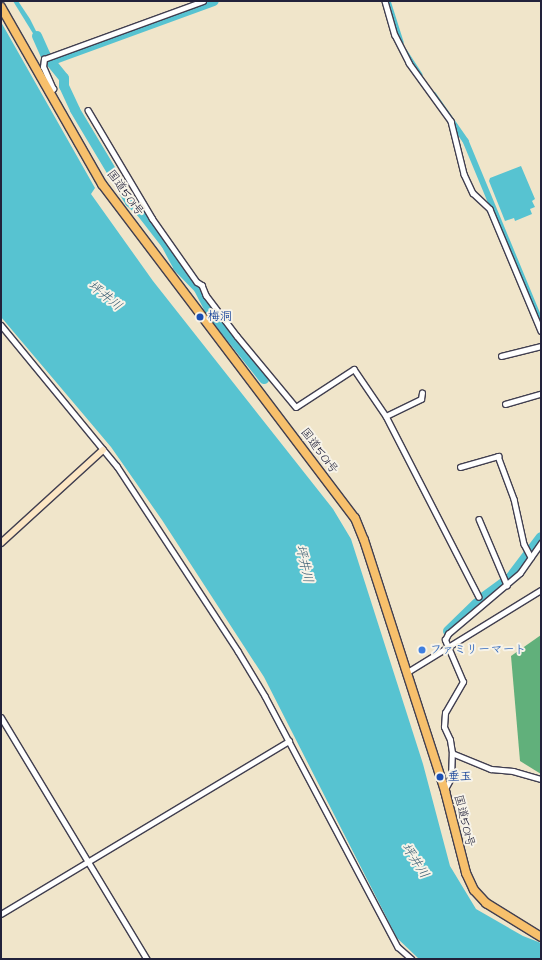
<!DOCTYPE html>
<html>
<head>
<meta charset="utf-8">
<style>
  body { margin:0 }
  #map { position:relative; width:542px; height:960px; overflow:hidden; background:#f0e5ca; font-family:"Architects Daughter","Klee One",sans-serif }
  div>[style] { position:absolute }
  .forest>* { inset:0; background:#61b07b }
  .water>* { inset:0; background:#57c3d1 }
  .canal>* { height:5.5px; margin:-2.75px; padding:0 2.75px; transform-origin:2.75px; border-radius:2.75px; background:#57c3d1 }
  .river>* { height:10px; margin:-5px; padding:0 5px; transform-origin:5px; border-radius:5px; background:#57c3d1 }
  .roads { filter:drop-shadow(1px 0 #413f50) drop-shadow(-1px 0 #413f50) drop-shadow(0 1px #413f50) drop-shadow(0 -1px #413f50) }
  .street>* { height:4.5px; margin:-2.25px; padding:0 2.25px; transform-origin:2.25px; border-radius:2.25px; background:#fff }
  .secondary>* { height:6px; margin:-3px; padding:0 3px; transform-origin:3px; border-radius:3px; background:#fce6c4 }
  .highway>* { height:8px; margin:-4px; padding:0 4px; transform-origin:4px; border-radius:4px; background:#f7c06c }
  .dots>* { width:11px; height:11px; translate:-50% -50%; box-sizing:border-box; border:2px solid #f7f3e8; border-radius:50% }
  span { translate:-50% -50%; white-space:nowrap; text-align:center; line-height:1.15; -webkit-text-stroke:4px #f7f3e8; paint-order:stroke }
  .street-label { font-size:12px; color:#22223b }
  .transit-label { font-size:12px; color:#164399; font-weight:700 }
  .left { translate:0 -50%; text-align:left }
  .shop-label { font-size:12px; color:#366cbe; font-weight:700 }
  .water-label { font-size:13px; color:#355a70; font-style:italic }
  .frame { position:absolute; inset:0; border:2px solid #22223b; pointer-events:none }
</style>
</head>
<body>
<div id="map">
  <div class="forest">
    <i style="clip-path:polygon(541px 635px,541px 774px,520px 761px,511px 656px)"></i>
  </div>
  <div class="water">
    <i style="clip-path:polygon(13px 1px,18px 1px,30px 19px,44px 47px,42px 48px)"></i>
    <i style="clip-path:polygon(1px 22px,95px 188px,91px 194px,153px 281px,333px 509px,351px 539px,423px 764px,450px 866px,476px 909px,523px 936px,541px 943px,541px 959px,419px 959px,397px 938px,264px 677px,162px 520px,111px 447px,1px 317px)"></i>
    <i style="clip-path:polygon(521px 166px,535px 199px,532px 201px,535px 207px,530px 209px,532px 214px,515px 221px,514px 218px,505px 221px,489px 181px,490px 178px)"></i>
  </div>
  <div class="canal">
    <i style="left:388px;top:1px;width:43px;rotate:72.4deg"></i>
    <i style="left:405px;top:52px;width:27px;rotate:57deg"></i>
    <i style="left:434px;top:95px;width:56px;rotate:55.2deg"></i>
    <i style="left:466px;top:141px;width:196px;rotate:67.5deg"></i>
  </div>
  <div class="river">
    <i style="left:37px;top:36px;width:22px;rotate:66deg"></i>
    <i style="left:46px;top:56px;width:28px;rotate:51deg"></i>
    <i style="left:64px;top:78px;width:8px;rotate:90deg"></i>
    <i style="left:64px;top:86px;width:26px;rotate:65deg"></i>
    <i style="left:75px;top:110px;width:107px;rotate:59.1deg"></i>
    <i style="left:130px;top:202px;width:15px;rotate:42deg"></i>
    <i style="left:141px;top:212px;width:41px;rotate:52deg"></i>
    <i style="left:166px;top:244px;width:26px;rotate:62deg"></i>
    <i style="left:178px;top:267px;width:30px;rotate:46deg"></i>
    <i style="left:199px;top:289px;width:25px;rotate:63deg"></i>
    <i style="left:210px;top:311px;width:87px;rotate:51.5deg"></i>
    <i style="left:52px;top:60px;width:172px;rotate:-20deg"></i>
    <i style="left:481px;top:599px;width:36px;rotate:-36deg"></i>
    <i style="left:510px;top:578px;width:51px;rotate:-52.9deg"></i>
    <i style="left:448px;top:631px;width:40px;rotate:-44deg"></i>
  </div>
  <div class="roads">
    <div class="street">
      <i style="left:385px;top:1px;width:35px;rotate:74deg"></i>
      <i style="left:395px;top:35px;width:31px;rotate:63deg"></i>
      <i style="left:409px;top:63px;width:72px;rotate:54.1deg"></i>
      <i style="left:451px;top:121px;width:55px;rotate:76.2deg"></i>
      <i style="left:464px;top:174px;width:21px;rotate:65deg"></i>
      <i style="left:473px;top:193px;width:23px;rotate:43deg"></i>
      <i style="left:490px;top:209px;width:132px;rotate:67.3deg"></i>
      <i style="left:49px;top:93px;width:6px;rotate:-45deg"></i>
      <i style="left:53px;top:89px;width:24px;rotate:-114deg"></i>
      <i style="left:43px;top:67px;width:8px;rotate:-83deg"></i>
      <i style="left:44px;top:59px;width:169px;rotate:-20deg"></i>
      <i style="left:88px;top:110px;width:126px;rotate:59.3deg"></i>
      <i style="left:152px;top:218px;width:78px;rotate:54.9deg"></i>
      <i style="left:197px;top:282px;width:6px;rotate:31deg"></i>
      <i style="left:202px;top:285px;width:11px;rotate:68deg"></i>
      <i style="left:206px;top:295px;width:51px;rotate:52.9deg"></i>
      <i style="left:237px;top:336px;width:92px;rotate:50.3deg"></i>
      <i style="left:296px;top:407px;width:69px;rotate:-33.2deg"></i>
      <i style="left:354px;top:369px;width:57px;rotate:55.8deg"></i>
      <i style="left:386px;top:416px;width:203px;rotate:62.8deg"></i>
      <i style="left:1px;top:325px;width:183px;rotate:50.6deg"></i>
      <i style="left:117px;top:466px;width:221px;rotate:56.8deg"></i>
      <i style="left:238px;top:651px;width:52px;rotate:59deg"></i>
      <i style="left:265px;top:696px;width:284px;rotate:62.1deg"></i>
      <i style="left:398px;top:947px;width:18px;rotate:41deg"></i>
      <i style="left:501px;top:356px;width:41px;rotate:-14deg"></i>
      <i style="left:505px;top:404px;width:37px;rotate:-16deg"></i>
      <i style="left:386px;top:416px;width:39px;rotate:-26deg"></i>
      <i style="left:421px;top:399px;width:6px;rotate:-81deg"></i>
      <i style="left:460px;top:467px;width:40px;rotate:-16deg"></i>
      <i style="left:498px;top:456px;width:46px;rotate:69.6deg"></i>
      <i style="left:514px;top:499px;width:46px;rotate:77.5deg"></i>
      <i style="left:524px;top:544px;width:15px;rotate:62deg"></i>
      <i style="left:479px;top:519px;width:72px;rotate:67deg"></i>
      <i style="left:406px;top:673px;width:158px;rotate:-31.6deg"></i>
      <i style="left:1px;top:717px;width:283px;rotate:58.9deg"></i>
      <i style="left:452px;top:753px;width:42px;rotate:22.3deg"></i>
      <i style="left:491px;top:769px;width:22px;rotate:5deg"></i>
      <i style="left:513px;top:771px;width:29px;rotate:16deg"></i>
      <i style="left:445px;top:789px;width:13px;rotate:-61deg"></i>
      <i style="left:451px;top:778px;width:25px;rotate:-88deg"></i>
      <i style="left:452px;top:753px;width:13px;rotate:-99deg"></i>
      <i style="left:450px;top:740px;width:14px;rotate:-115deg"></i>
      <i style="left:444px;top:727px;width:14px;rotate:-86deg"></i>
      <i style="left:445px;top:713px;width:36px;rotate:-60deg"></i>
      <i style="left:463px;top:682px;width:46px;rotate:-113.2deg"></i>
      <i style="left:445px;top:640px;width:7px;rotate:-63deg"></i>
      <i style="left:448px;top:634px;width:94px;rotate:-40.3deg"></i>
      <i style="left:520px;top:573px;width:37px;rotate:-55deg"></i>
      <i style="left:1px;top:914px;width:336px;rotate:-31deg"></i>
    </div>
    <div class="secondary">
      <i style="left:1px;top:543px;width:138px;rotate:-42.4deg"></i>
    </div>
    <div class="highway">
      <i style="left:1px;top:7px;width:204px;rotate:60.3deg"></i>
      <i style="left:102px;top:184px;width:419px;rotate:52.9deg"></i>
      <i style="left:355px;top:518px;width:24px;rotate:68deg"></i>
      <i style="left:364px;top:540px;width:264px;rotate:72.1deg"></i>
      <i style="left:445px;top:791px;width:85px;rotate:75.6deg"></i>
      <i style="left:466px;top:873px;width:19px;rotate:65deg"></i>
      <i style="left:474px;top:890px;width:18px;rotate:47deg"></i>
      <i style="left:486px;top:903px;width:65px;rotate:31.7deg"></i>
    </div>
  </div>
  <div class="dots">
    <i style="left:200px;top:317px;background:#1a4fb4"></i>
    <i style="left:422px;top:650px;background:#3f7fe0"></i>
    <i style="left:440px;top:777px;background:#1a4fb4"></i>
  </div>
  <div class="street-label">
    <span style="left:125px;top:193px;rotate:54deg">国道501号</span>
    <span style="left:319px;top:451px;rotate:53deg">国道501号</span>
    <span style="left:464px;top:821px;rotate:76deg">国道501号</span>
  </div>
  <div class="transit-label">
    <span class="left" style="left:208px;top:317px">梅洞</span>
    <span class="left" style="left:448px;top:777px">垂玉</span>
  </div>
  <div class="shop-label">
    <span class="left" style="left:430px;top:650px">ファミリーマート</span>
  </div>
  <div class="water-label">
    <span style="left:105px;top:296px;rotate:39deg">坪井川</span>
    <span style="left:304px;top:564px;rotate:77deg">坪井川</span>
    <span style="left:415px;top:861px;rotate:57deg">坪井川</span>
  </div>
  <div class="frame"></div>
</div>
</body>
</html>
